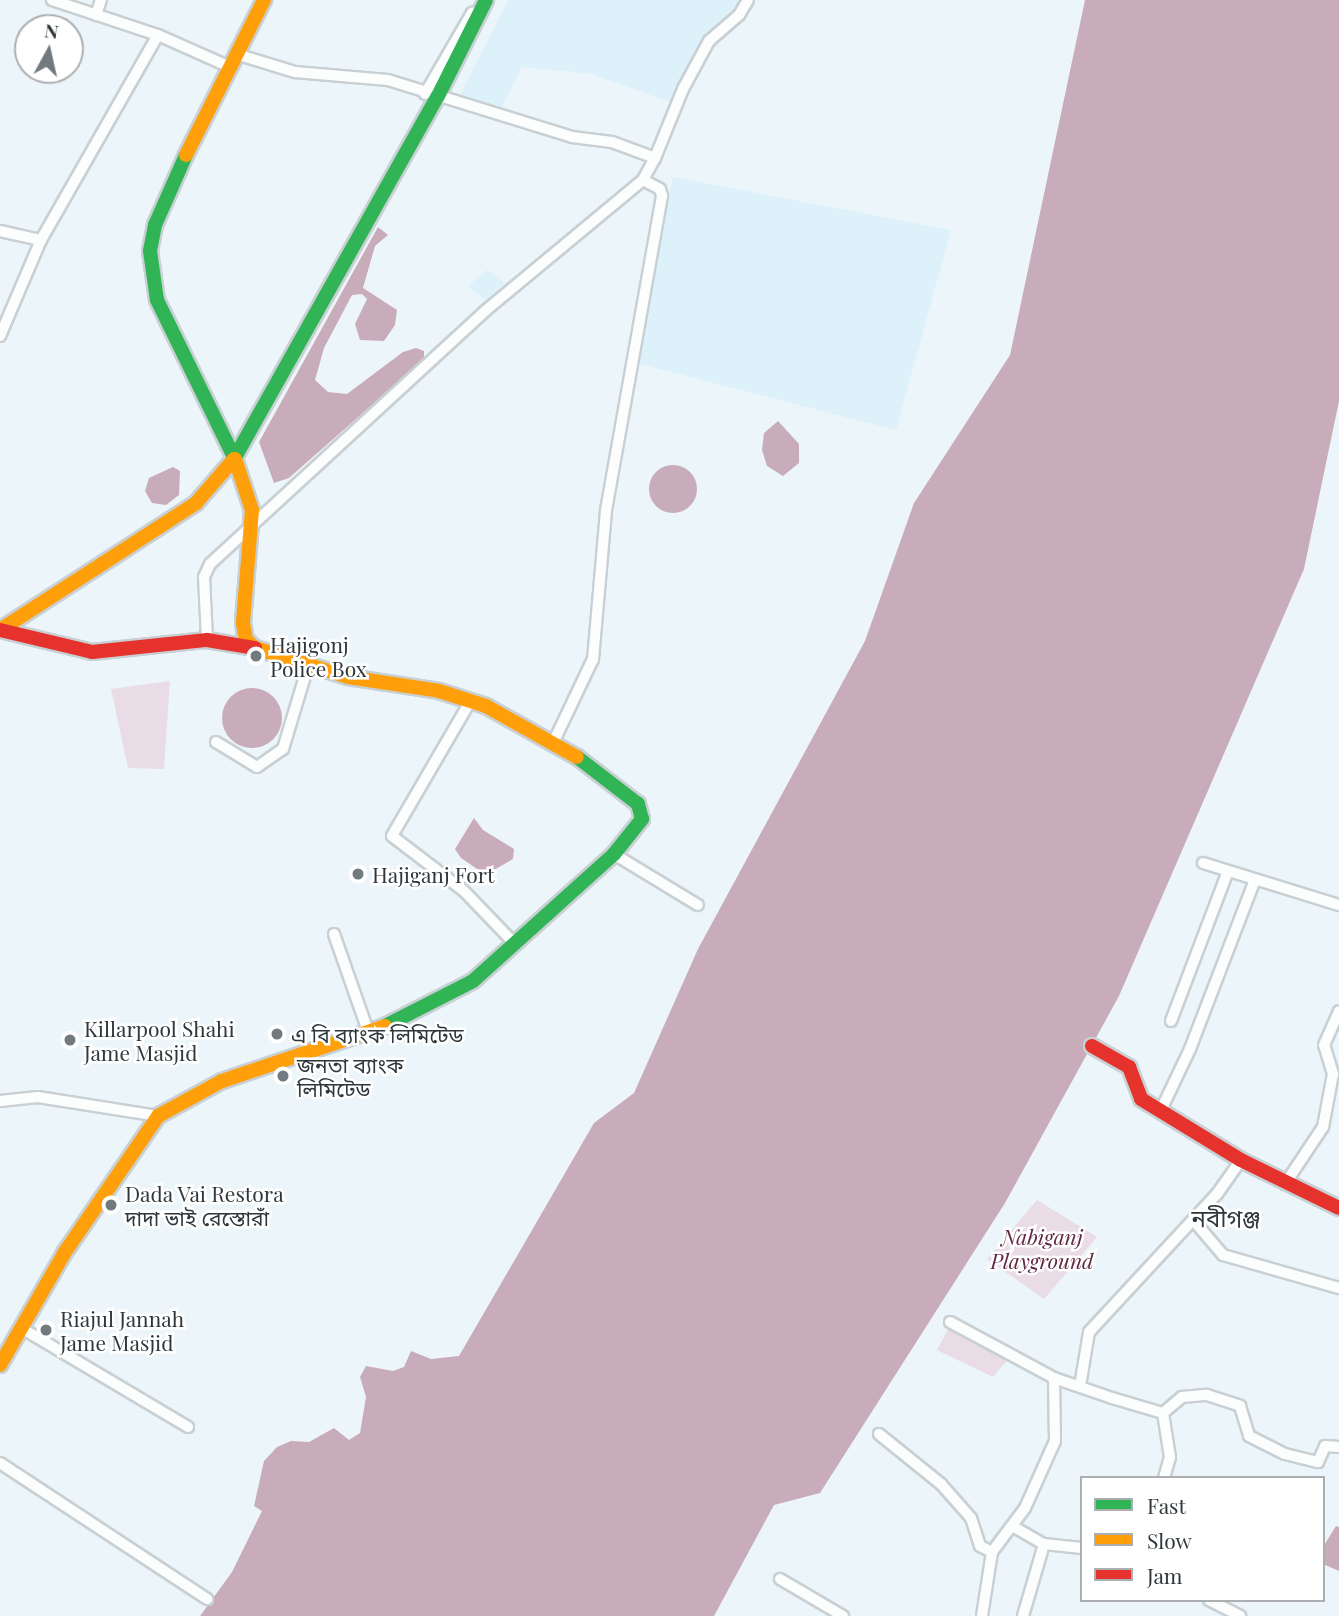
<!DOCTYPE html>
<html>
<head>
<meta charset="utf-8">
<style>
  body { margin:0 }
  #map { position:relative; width:1339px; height:1616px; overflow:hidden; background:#ecf5f9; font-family:"Playfair Display","Noto Sans Bengali",serif }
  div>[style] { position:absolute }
  .built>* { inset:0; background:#ddf1fb }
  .green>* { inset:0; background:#e9dce4 }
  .water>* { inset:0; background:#c9acb9 }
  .round { border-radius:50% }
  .roads { filter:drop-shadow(2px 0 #c8d0d4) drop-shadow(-2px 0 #c8d0d4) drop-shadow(0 2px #c8d0d4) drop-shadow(0 -2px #c8d0d4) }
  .street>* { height:10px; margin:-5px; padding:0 5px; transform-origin:5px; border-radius:5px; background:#fcfefe }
  .fast>* { height:14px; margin:-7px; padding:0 7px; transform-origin:7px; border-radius:7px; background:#30b455 }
  .slow>* { height:14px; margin:-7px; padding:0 7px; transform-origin:7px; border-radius:7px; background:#ff9f0a }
  .jam>* { height:14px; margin:-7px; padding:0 7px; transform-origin:7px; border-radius:7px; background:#e5322d }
  .dots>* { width:19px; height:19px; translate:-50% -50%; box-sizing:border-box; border:4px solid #fff; border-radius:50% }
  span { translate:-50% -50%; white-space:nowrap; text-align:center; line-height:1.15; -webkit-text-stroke:5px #fff; paint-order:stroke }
  .poi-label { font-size:21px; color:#2f373b }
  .left { translate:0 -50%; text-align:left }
  .park-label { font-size:21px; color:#622842; font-style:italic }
  .quarter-label { font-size:24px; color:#2f373b }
  .legend { position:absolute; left:1080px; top:1476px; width:245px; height:126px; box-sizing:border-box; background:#fff; border:2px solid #acafb1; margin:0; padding:9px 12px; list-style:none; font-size:21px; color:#2f373b }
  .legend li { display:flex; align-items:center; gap:14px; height:35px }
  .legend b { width:35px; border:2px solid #acafb1 }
  .north { position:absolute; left:14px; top:14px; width:70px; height:70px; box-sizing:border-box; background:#fff; border:2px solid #acafb1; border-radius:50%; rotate:8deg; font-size:19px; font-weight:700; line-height:28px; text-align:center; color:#2f373b }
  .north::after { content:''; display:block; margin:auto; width:24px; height:32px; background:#717a7e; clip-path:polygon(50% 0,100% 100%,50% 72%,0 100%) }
</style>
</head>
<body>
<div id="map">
  <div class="built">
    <i style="clip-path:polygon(508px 0,742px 0,704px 36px,670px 102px,592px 74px,522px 67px,502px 107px,460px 95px)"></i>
    <i style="clip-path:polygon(673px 177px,951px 230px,896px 430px,636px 363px)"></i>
    <i style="clip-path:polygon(487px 270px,505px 283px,485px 300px,468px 286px)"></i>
  </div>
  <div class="green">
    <i style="clip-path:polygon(170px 681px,164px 769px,128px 768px,111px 689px)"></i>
    <i style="clip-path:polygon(1037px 1200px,1097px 1237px,1044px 1299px,987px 1259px)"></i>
    <i style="clip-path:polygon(950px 1326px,1008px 1359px,993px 1377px,937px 1350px)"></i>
  </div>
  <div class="water">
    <i style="clip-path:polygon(1085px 0,1339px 0,1339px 401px,1304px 569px,1119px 996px,1005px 1203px,820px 1493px,774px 1505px,714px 1616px,200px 1616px,232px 1572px,262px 1511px,254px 1506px,264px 1461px,277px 1447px,291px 1441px,309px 1442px,334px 1428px,349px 1440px,360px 1433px,366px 1397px,360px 1377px,366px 1366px,393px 1371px,404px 1367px,411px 1351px,431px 1359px,459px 1356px,594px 1123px,634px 1093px,698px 949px,865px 641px,914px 503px,1010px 355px)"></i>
    <i style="clip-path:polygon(378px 227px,388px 235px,375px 246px,363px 288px,397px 310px,395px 325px,384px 341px,360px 340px,355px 324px,367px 299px,362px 294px,352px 295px,324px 348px,315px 380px,328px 392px,347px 394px,403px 352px,416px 348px,424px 351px,424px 359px,289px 478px,274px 483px,259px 442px)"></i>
    <i style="clip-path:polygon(778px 421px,799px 444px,799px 463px,783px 476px,767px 466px,762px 450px,764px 433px)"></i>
    <i class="round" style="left:649px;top:465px;width:48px;height:48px"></i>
    <i style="clip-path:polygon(173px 467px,180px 471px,179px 495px,166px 505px,152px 503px,145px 491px,149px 478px)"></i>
    <i class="round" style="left:222px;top:688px;width:60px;height:60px"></i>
    <i style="clip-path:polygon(474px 818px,483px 830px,514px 849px,513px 859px,494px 870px,480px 871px,461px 858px,455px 849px)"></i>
    <i style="clip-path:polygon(1336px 1526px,1339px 1527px,1339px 1571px,1323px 1564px,1323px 1547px)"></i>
  </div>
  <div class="roads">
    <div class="street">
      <i style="left:52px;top:0;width:112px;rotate:18.3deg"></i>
      <i style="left:158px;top:35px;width:79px;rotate:24deg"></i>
      <i style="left:96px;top:15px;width:16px;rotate:-72deg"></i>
      <i style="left:236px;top:54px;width:62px;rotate:17deg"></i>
      <i style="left:295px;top:72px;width:93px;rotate:4.9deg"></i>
      <i style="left:388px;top:80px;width:193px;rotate:17.2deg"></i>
      <i style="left:572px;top:137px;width:40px;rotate:7.1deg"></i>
      <i style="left:612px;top:142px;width:46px;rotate:20.4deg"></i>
      <i style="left:655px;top:158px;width:25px;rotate:119deg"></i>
      <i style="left:425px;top:94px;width:94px;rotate:-59.9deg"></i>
      <i style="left:655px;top:158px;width:74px;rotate:-67.9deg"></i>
      <i style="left:683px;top:89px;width:55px;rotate:-61.6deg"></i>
      <i style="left:709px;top:41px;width:40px;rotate:-41deg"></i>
      <i style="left:739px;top:15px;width:17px;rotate:-59deg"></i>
      <i style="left:0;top:231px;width:42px;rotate:12.4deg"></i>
      <i style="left:0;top:336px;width:104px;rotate:-66.9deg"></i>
      <i style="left:41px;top:240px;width:236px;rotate:-60.3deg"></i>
      <i style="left:207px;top:640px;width:63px;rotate:-92.7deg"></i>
      <i style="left:204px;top:577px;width:14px;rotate:-65deg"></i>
      <i style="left:210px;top:564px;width:374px;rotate:-42.6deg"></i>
      <i style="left:485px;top:311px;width:205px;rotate:-39.7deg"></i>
      <i style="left:643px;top:180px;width:19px;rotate:28deg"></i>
      <i style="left:660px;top:189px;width:7px;rotate:74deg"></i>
      <i style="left:662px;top:196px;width:320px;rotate:100.1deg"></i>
      <i style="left:606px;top:511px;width:149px;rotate:95deg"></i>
      <i style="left:593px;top:659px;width:91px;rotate:115.4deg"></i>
      <i style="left:471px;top:700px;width:157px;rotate:120.2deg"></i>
      <i style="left:392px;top:836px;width:89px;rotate:37.3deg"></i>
      <i style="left:463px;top:890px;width:76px;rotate:46.1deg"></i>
      <i style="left:216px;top:742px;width:48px;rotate:31.4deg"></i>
      <i style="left:257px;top:767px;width:32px;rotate:-35deg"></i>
      <i style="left:283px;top:749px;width:87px;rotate:-73.2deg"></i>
      <i style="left:614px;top:854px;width:98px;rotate:31.3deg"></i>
      <i style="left:1203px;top:863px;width:142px;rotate:17.2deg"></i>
      <i style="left:334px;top:934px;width:106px;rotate:70.7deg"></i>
      <i style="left:1171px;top:1021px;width:160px;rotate:-69.2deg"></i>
      <i style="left:0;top:1101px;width:38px;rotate:-6deg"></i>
      <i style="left:38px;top:1097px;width:121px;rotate:9deg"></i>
      <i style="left:1161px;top:1110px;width:68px;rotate:-64.6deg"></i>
      <i style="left:1190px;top:1049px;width:181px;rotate:-69deg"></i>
      <i style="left:1285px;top:1184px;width:69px;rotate:-56.3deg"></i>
      <i style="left:1323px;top:1127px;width:54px;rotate:-79.3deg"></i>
      <i style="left:1333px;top:1074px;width:30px;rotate:-107deg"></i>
      <i style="left:1324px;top:1045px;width:37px;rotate:-66deg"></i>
      <i style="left:1194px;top:1221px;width:45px;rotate:49.5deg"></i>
      <i style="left:1223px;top:1255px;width:121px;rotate:15.9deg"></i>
      <i style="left:950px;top:1322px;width:118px;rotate:28.3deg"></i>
      <i style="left:1054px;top:1378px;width:61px;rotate:19deg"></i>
      <i style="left:1112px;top:1398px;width:53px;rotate:16.4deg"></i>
      <i style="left:1163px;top:1413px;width:25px;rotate:-40deg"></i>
      <i style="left:1182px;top:1397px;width:25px;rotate:-5deg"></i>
      <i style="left:1207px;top:1395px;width:35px;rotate:18deg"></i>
      <i style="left:1240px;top:1406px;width:31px;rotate:73deg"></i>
      <i style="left:1249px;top:1436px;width:40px;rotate:26.6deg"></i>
      <i style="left:1285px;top:1454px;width:34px;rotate:14deg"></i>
      <i style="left:1318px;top:1462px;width:17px;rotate:-66deg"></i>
      <i style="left:1325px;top:1446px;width:14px;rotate:4deg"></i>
      <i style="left:23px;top:1329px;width:192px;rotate:30.7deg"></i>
      <i style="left:1080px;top:1386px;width:55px;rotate:-80.5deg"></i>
      <i style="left:1089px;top:1332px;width:188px;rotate:-47.2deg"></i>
      <i style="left:1217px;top:1194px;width:42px;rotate:-54.8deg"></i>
      <i style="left:1163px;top:1413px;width:45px;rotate:81deg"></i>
      <i style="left:1170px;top:1457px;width:22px;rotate:106deg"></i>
      <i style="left:879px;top:1434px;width:80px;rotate:38.9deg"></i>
      <i style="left:941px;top:1484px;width:45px;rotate:48.6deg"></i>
      <i style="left:971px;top:1518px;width:29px;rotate:72deg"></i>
      <i style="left:980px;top:1546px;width:13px;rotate:27deg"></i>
      <i style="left:992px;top:1552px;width:65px;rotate:98.9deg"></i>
      <i style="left:0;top:1463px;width:248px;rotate:33.3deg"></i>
      <i style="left:1014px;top:1527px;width:34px;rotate:30deg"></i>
      <i style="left:1044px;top:1544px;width:38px;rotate:6deg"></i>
      <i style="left:992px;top:1552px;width:55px;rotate:-53.1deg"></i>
      <i style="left:1025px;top:1508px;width:73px;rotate:-65.9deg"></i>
      <i style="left:1055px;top:1441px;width:63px;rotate:-90.9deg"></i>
      <i style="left:780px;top:1579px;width:73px;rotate:30.4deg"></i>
      <i style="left:1209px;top:1600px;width:35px;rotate:27deg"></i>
      <i style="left:1023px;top:1616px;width:75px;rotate:-73.7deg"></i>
    </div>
    <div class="fast">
      <i style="left:186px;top:155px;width:77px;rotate:113.9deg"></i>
      <i style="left:155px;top:225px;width:26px;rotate:101deg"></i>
      <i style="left:150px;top:251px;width:49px;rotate:81.9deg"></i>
      <i style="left:157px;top:300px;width:177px;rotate:63.9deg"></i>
      <i style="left:234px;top:459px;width:416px;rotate:-60.7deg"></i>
      <i style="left:438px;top:96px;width:107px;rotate:-63.4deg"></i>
      <i style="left:385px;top:1026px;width:99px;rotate:-27.1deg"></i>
      <i style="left:473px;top:981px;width:190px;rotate:-42deg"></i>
      <i style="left:614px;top:854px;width:45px;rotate:-51.3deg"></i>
      <i style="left:642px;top:819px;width:16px;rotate:-105deg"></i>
      <i style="left:638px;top:804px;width:77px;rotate:-142.4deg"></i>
    </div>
    <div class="slow">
      <i style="left:186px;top:155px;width:174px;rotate:-63.3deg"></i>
      <i style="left:235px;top:459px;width:54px;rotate:71.6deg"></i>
      <i style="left:252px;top:510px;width:113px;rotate:94.6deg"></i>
      <i style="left:243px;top:623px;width:17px;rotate:80deg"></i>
      <i style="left:246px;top:640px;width:12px;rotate:42deg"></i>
      <i style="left:255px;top:648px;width:97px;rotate:17.3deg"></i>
      <i style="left:348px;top:677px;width:92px;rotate:8.7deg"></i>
      <i style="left:439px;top:691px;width:49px;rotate:17.7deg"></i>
      <i style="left:486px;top:706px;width:104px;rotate:29.3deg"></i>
      <i style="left:0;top:630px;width:234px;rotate:-32.9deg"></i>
      <i style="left:196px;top:503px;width:58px;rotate:-49.2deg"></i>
      <i style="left:0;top:1365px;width:130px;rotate:-60.1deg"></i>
      <i style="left:65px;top:1252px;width:165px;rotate:-55.6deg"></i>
      <i style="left:158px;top:1116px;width:73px;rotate:-28.7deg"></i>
      <i style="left:222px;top:1081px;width:172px;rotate:-18.6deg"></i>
    </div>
    <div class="jam">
      <i style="left:0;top:630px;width:95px;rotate:13.4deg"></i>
      <i style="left:92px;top:652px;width:116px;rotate:-6deg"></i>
      <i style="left:207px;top:640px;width:49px;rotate:9.5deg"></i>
      <i style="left:1092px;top:1046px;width:43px;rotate:29.6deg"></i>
      <i style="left:1129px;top:1067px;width:34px;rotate:69deg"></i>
      <i style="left:1141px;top:1099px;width:117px;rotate:31.4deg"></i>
      <i style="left:1241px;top:1160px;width:109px;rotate:26.1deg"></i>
    </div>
  </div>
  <div class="dots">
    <i style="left:256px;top:656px;background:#717a7e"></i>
    <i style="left:358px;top:874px;background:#717a7e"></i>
    <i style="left:277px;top:1034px;background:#717a7e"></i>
    <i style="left:70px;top:1040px;background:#717a7e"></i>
    <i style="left:283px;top:1076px;background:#717a7e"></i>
    <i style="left:111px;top:1205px;background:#717a7e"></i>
    <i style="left:46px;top:1330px;background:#717a7e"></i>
  </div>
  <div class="poi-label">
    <span class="left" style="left:270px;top:656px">Hajigonj<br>Police Box</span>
    <span class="left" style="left:372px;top:874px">Hajiganj Fort</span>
    <span class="left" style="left:84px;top:1040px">Killarpool Shahi<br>Jame Masjid</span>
    <span class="left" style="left:291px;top:1034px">এ বি ব্যাংক লিমিটেড</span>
    <span class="left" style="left:297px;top:1076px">জনতা ব্যাংক<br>লিমিটেড</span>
    <span class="left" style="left:125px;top:1205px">Dada Vai Restora<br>দাদা ভাই রেস্তোরাঁ</span>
    <span class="left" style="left:60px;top:1330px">Riajul Jannah<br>Jame Masjid</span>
  </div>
  <div class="park-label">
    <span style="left:1042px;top:1248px">Nabiganj<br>Playground</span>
  </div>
  <div class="quarter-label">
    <span style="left:1226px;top:1218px">নবীগঞ্জ</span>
  </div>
  <ul class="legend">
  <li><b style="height:9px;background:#30b455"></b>Fast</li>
  <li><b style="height:9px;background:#ff9f0a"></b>Slow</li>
  <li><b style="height:9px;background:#e5322d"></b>Jam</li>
  </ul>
  <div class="north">N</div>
</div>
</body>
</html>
